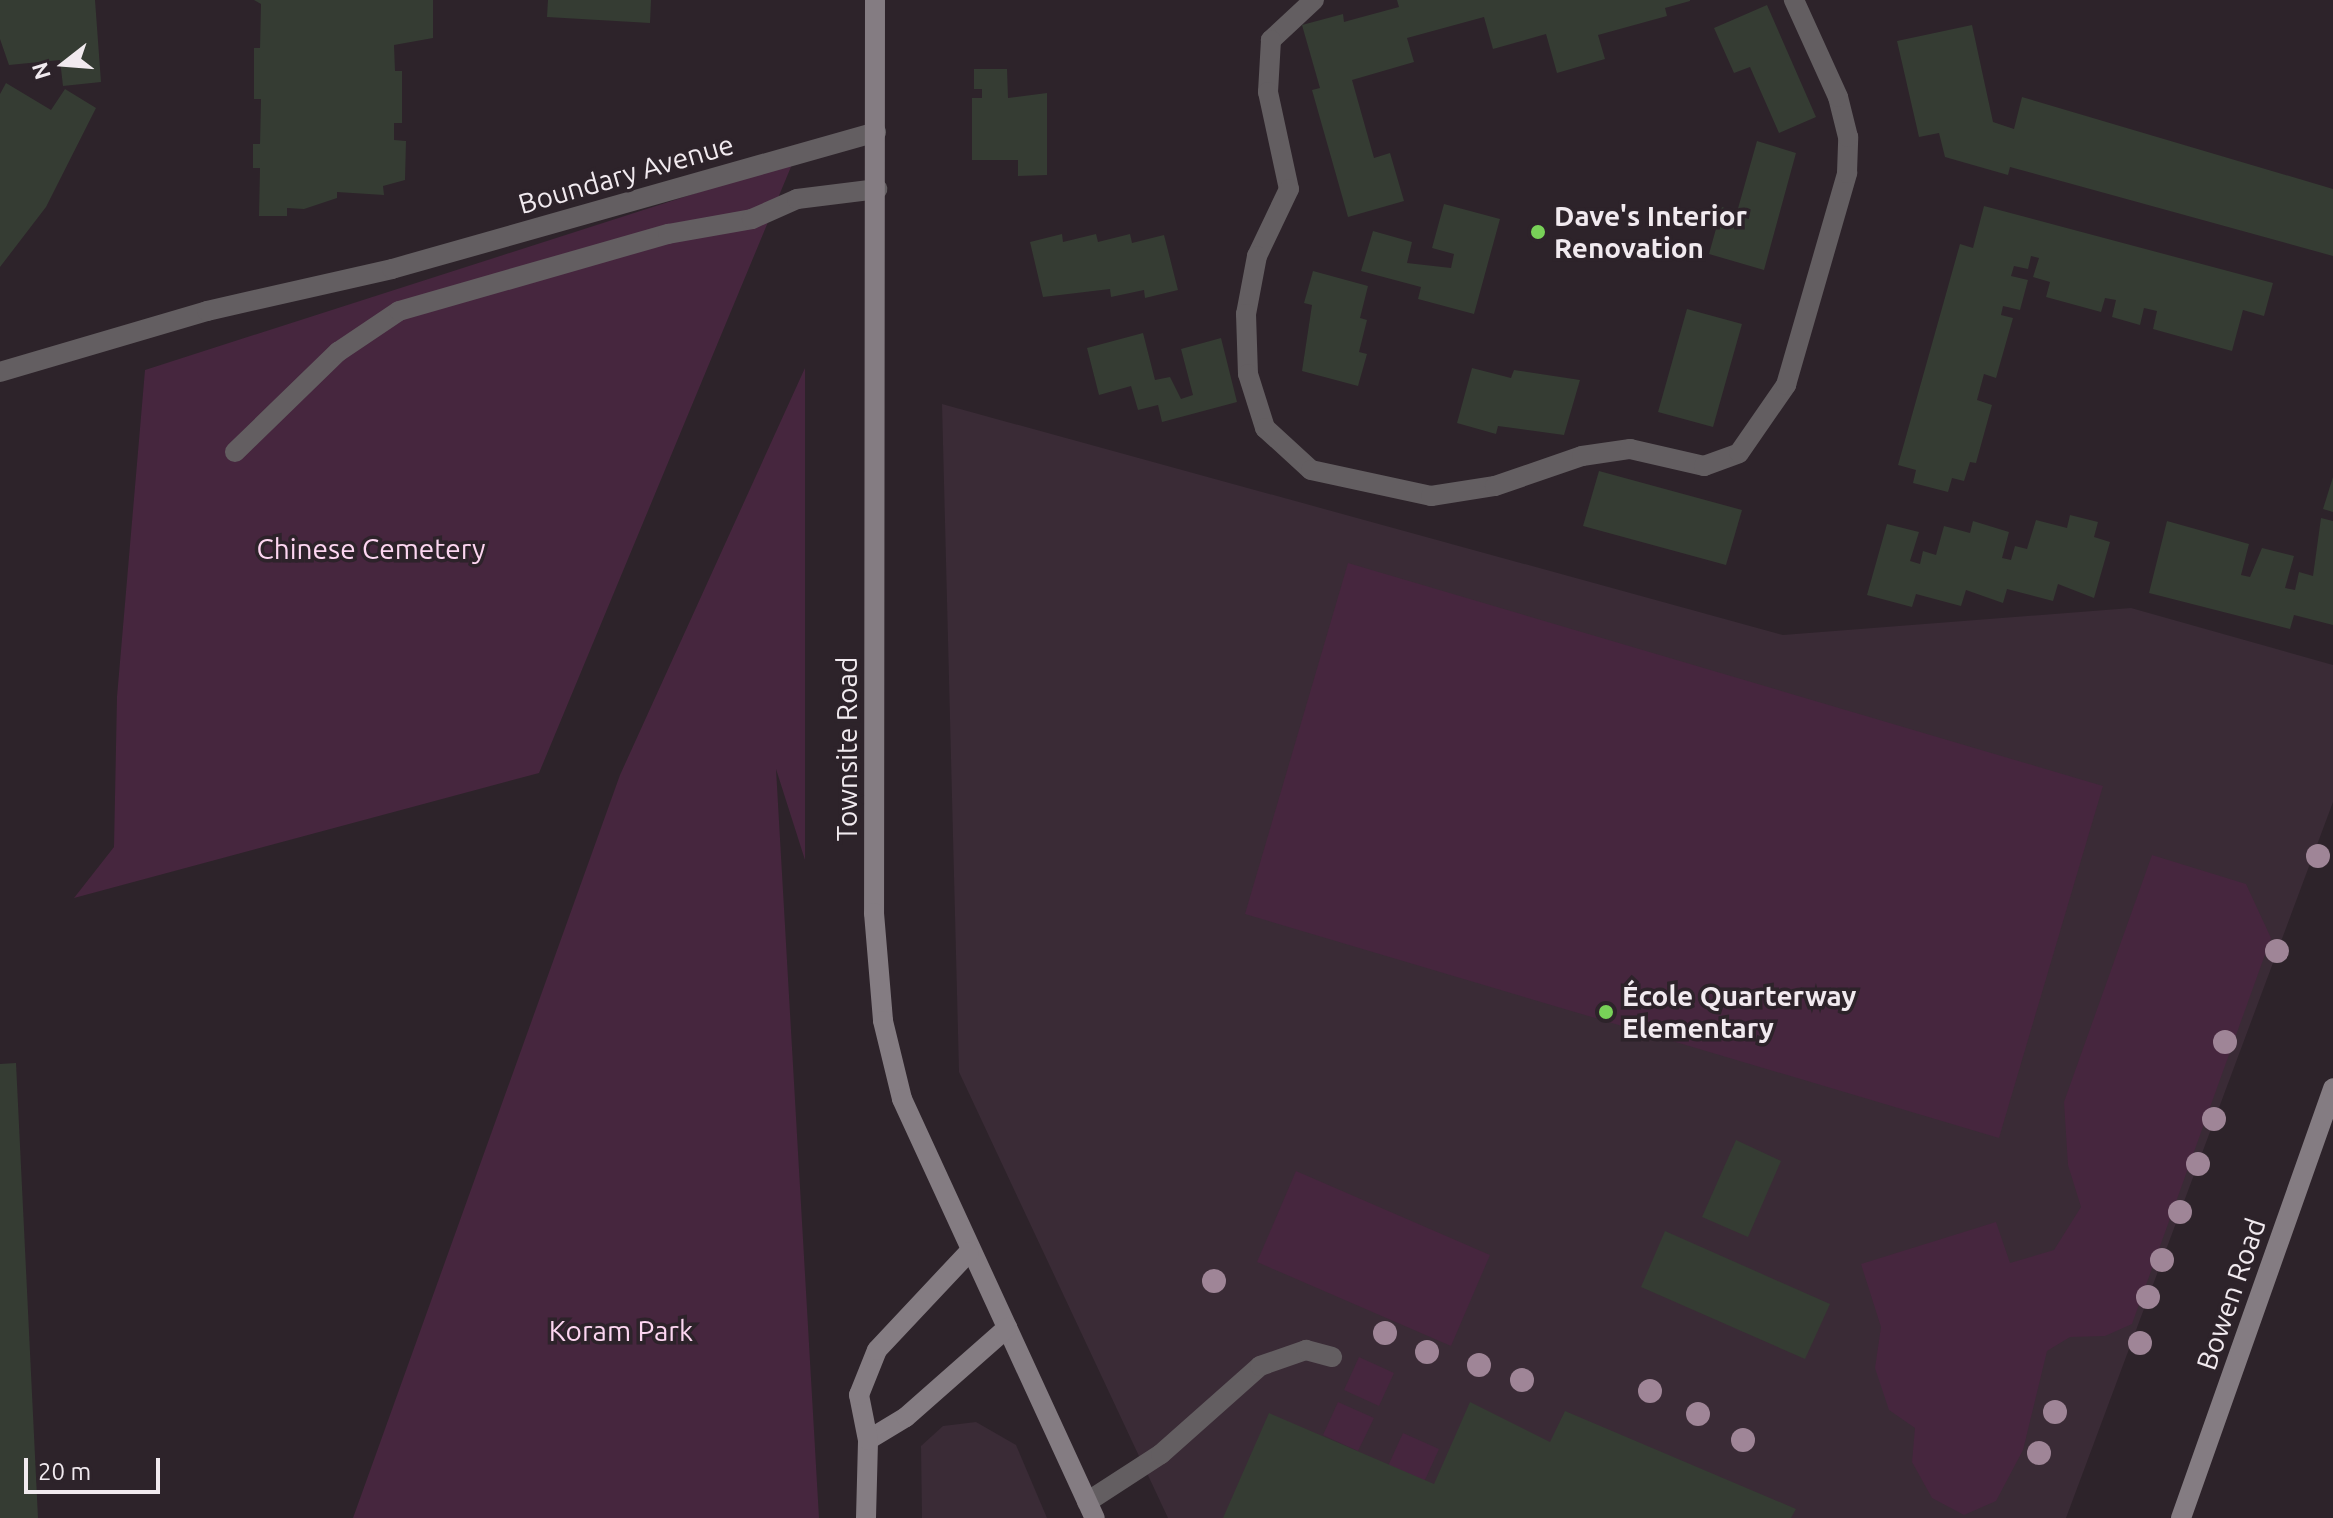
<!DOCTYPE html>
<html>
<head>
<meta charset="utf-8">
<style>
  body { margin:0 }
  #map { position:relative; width:2333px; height:1518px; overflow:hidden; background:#2d232a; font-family:Ubuntu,sans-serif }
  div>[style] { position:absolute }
  .built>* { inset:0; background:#3a2b36 }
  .green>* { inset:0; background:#46263e }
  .building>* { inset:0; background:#353c33 }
  .lane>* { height:20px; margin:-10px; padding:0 10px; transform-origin:10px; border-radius:10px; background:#635e61 }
  .street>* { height:20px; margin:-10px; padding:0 10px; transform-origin:10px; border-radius:10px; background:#635e61 }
  .secondary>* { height:20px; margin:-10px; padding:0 10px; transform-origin:10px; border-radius:10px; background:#847c82 }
  .trees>* { width:24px; height:24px; margin:-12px; border-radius:50%; background:#9f8597 }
  .dots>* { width:22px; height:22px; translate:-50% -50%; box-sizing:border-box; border:4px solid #2d232a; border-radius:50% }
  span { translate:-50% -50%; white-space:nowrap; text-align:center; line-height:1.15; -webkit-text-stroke:7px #2d232a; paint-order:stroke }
  .street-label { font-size:28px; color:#f1eaef }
  .poi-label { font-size:28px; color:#f1eaef; font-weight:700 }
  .left { translate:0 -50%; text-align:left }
  .park-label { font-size:28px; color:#fdd6f1 }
  .north { position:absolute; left:24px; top:24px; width:80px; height:80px; -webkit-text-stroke:6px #2d232a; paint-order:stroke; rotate:253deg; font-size:22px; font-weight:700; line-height:32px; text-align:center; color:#f1eaef }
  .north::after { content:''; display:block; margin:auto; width:28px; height:36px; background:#f1eaef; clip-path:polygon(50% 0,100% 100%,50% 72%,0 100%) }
  .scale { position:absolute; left:24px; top:1458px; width:136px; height:36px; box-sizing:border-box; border:4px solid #f1eaef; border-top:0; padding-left:10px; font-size:24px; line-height:28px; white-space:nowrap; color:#f1eaef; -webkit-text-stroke:6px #2d232a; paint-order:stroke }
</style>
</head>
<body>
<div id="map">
  <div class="built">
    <i style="clip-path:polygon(942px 404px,1783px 635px,2131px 608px,2333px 665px,2333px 802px,2066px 1518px,1168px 1518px,959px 1072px)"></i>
    <i style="clip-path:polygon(976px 1422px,1016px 1445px,1047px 1518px,922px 1518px,921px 1446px,943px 1426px)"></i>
  </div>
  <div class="green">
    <i style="clip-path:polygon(793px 162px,539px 773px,74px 898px,114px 847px,117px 697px,145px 370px)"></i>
    <i style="clip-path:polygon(805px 368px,805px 860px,776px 769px,819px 1518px,353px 1518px,620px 775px)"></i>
    <i style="clip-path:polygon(1348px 563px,2103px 786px,1999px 1138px,1245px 914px)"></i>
    <i style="clip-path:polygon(2152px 855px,2246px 884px,2271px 938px,2132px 1324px,2105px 1336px,2070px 1337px,2047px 1351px,2023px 1450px,1996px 1501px,1964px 1515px,1932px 1498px,1912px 1462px,1915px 1428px,1889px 1410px,1875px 1368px,1881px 1327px,1861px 1264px,1996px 1222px,2010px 1263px,2054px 1250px,2081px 1207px,2068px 1165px,2064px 1102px)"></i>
    <i style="clip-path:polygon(1296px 1171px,1490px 1255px,1451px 1346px,1257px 1262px)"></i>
    <i style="clip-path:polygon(1359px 1357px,1394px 1373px,1379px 1406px,1344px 1390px)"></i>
    <i style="clip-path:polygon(1338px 1402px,1374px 1418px,1358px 1451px,1323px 1435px)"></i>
    <i style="clip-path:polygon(1403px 1433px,1439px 1449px,1424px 1482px,1388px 1466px)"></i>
  </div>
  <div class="building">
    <i style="clip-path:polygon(0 0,95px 0,101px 82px,63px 86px,60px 60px,9px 65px,0 39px)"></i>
    <i style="clip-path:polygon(254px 0,433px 0,433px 38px,394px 45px,395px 71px,402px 71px,402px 123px,394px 123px,394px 140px,406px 141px,405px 180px,383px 186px,384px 195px,337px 192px,337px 198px,304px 209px,287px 208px,287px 216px,259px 216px,260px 168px,253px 168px,253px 144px,260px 144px,261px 99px,254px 99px,254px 48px,260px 48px,261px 4px)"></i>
    <i style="clip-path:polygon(548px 0,651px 0,650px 23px,547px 17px)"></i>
    <i style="clip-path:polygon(1397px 0,1690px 0,1690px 1px,1665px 8px,1667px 16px,1598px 35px,1605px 59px,1557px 73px,1546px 34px,1493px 49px,1484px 17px,1407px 38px,1414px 62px,1352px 80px,1374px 158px,1390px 153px,1404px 201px,1348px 217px,1312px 90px,1320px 88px,1302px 25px,1343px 14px,1344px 22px,1351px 20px,1399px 7px)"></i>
    <i style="clip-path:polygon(1767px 5px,1816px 117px,1779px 133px,1750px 67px,1734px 73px,1714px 28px)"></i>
    <i style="clip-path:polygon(1972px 25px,1993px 122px,2014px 129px,2022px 97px,2333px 189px,2333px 256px,2010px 167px,2008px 175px,1945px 157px,1939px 133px,1919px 137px,1897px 41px)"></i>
    <i style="clip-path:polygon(974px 69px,1007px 69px,1008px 98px,1047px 93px,1047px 175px,1018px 176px,1018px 160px,972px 160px,972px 98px,982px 98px,982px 89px,974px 89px)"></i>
    <i style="clip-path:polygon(6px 83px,51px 110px,65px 89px,96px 108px,46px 207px,0 267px,0 94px)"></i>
    <i style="clip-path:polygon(1757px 141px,1796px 153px,1764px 270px,1709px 254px,1722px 207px,1737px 212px)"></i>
    <i style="clip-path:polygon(1444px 204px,1500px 219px,1474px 314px,1418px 299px,1421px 287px,1361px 271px,1373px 231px,1412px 242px,1407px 263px,1451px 268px,1454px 254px,1432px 248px)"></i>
    <i style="clip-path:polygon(1984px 206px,2273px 283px,2264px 316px,2243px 310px,2232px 351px,2153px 329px,2157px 311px,2144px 308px,2140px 325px,2112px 317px,2116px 300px,2105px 298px,2101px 312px,2046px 297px,2050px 282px,2033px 277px,2039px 258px,2031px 256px,2028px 269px,2014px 266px,2011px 276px,2028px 280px,2020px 310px,2003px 306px,2001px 315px,2013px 318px,1996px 378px,1984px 374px,1977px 400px,1992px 405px,1976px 463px,1970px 462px,1964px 481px,1952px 478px,1948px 492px,1913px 483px,1916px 470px,1898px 465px,1960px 244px,1973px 248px)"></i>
    <i style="clip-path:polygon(1062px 234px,1063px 242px,1096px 234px,1098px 242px,1130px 234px,1132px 243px,1164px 235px,1178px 290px,1145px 298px,1144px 290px,1111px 297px,1110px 289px,1043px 297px,1030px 242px)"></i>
    <i style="clip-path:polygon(1313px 271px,1368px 286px,1360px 318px,1367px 320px,1359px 352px,1367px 354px,1358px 386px,1302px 371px,1312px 305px,1304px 303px)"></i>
    <i style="clip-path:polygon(1687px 309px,1742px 324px,1713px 427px,1658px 412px)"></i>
    <i style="clip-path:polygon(1143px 333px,1155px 380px,1170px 377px,1181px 399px,1193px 395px,1181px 349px,1221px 338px,1237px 402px,1162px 422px,1158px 405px,1138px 410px,1131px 386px,1099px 395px,1087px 348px)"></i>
    <i style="clip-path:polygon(1472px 368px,1511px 378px,1514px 370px,1580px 380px,1564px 435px,1498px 426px,1496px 434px,1457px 423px)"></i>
    <i style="clip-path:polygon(1599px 471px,1742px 510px,1726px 565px,1583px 526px)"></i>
    <i style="clip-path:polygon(2333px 477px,2333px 512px,2323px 509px)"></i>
    <i style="clip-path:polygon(2070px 515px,2098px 522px,2094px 537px,2110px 542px,2094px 598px,2058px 584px,2053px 601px,2007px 589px,2003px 603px,1966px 590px,1961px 606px,1916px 594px,1912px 607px,1867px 595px,1887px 524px,1919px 532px,1910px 561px,1920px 564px,1923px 551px,1936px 555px,1944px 526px,1970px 533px,1973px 521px,2009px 532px,2002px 558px,2011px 560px,2015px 546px,2027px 549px,2036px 520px,2067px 528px)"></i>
    <i style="clip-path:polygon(2321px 518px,2333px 521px,2333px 625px,2294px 615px,2290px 629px,2149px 593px,2167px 521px,2249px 544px,2241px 575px,2250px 577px,2262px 548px,2294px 556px,2285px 588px,2295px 590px,2299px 572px,2313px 576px)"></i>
    <i style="clip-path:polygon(16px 1063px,38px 1518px,0 1518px,0 1064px)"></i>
    <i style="clip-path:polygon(1736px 1140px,1781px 1161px,1748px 1237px,1702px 1217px)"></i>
    <i style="clip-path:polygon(1665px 1231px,1830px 1304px,1805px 1359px,1641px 1287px)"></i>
    <i style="clip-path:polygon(1470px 1402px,1550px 1442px,1565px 1411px,1796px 1509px,1791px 1518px,1223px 1518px,1269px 1413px,1434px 1484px)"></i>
  </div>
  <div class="lane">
    <i style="left:1314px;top:0;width:59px;rotate:137.1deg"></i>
    <i style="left:1271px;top:40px;width:52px;rotate:93.3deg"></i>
    <i style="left:1268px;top:92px;width:99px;rotate:77.8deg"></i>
    <i style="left:1289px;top:189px;width:74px;rotate:115.5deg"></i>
    <i style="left:1257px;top:256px;width:59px;rotate:100.7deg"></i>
    <i style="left:1246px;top:314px;width:60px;rotate:88.1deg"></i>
    <i style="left:1248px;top:374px;width:57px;rotate:72.5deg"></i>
    <i style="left:1265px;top:428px;width:62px;rotate:42.4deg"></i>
    <i style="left:1311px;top:470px;width:123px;rotate:12.2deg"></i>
    <i style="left:1431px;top:496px;width:65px;rotate:-8.9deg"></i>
    <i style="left:1495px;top:486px;width:92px;rotate:-19deg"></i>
    <i style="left:1582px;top:456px;width:49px;rotate:-8.3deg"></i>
    <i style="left:1630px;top:449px;width:76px;rotate:12.9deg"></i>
    <i style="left:1704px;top:466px;width:37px;rotate:-20deg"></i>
    <i style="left:1739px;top:453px;width:83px;rotate:-55.3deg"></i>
    <i style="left:1786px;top:385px;width:221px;rotate:-73.9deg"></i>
    <i style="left:1847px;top:173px;width:36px;rotate:-88deg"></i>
    <i style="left:1848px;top:137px;width:41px;rotate:-104deg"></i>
    <i style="left:1838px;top:97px;width:107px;rotate:-114.4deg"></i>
    <i style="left:0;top:372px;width:216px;rotate:-16.4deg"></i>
    <i style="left:207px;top:311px;width:190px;rotate:-12.8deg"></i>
    <i style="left:235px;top:452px;width:144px;rotate:-44.2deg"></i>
    <i style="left:338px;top:352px;width:73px;rotate:-33.9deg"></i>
    <i style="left:399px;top:311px;width:280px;rotate:-16deg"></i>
    <i style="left:668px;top:234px;width:85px;rotate:-10.1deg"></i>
    <i style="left:752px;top:219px;width:49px;rotate:-24deg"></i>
    <i style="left:797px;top:199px;width:81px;rotate:-7.1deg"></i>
    <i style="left:1087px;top:1502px;width:88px;rotate:-33deg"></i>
    <i style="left:1161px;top:1454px;width:132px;rotate:-41.6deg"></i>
    <i style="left:1260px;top:1366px;width:49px;rotate:-19.2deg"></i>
    <i style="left:1306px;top:1350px;width:27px;rotate:15deg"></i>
  </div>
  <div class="street">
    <i style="left:392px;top:269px;width:503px;rotate:-15.8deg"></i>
  </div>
  <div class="secondary">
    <i style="left:875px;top:0;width:913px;rotate:90.06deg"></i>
    <i style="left:874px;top:913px;width:108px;rotate:85.2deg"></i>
    <i style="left:883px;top:1021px;width:80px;rotate:76.3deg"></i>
    <i style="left:902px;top:1099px;width:461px;rotate:65.3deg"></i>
    <i style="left:868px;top:1440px;width:44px;rotate:-31.2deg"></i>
    <i style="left:906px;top:1417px;width:135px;rotate:-41.4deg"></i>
    <i style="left:866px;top:1518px;width:78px;rotate:-88.5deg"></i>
    <i style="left:868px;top:1440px;width:46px;rotate:-101.3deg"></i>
    <i style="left:859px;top:1395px;width:48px;rotate:-68.2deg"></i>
    <i style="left:877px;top:1350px;width:134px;rotate:-46.8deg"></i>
    <i style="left:2181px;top:1518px;width:456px;rotate:-70.5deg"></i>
  </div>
  <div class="trees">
    <i style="left:2318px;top:856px"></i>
    <i style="left:2277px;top:951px"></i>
    <i style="left:2225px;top:1042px"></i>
    <i style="left:2214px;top:1119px"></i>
    <i style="left:2198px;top:1164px"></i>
    <i style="left:2180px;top:1212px"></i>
    <i style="left:2162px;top:1260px"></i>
    <i style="left:1214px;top:1281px"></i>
    <i style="left:2148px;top:1297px"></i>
    <i style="left:1385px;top:1333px"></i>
    <i style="left:2140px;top:1343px"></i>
    <i style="left:1427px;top:1352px"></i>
    <i style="left:1479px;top:1365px"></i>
    <i style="left:1522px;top:1380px"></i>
    <i style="left:1650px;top:1391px"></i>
    <i style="left:2055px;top:1412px"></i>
    <i style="left:1698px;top:1414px"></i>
    <i style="left:1743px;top:1440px"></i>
    <i style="left:2039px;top:1453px"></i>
  </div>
  <div class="dots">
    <i style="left:1538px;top:232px;background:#78d158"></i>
    <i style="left:1606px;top:1012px;background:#78d158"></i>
  </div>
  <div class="street-label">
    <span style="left:626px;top:174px;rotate:-16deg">Boundary Avenue</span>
    <span style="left:847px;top:749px;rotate:-90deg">Townsite Road</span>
    <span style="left:2231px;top:1294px;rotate:-71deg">Bowen Road</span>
  </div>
  <div class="poi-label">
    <span class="left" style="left:1554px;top:232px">Dave's Interior<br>Renovation</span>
    <span class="left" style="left:1622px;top:1012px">École Quarterway<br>Elementary</span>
  </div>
  <div class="park-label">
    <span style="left:371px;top:549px">Chinese Cemetery</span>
    <span style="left:621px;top:1331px">Koram Park</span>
  </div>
  <div class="north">N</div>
  <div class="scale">20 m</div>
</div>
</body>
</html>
